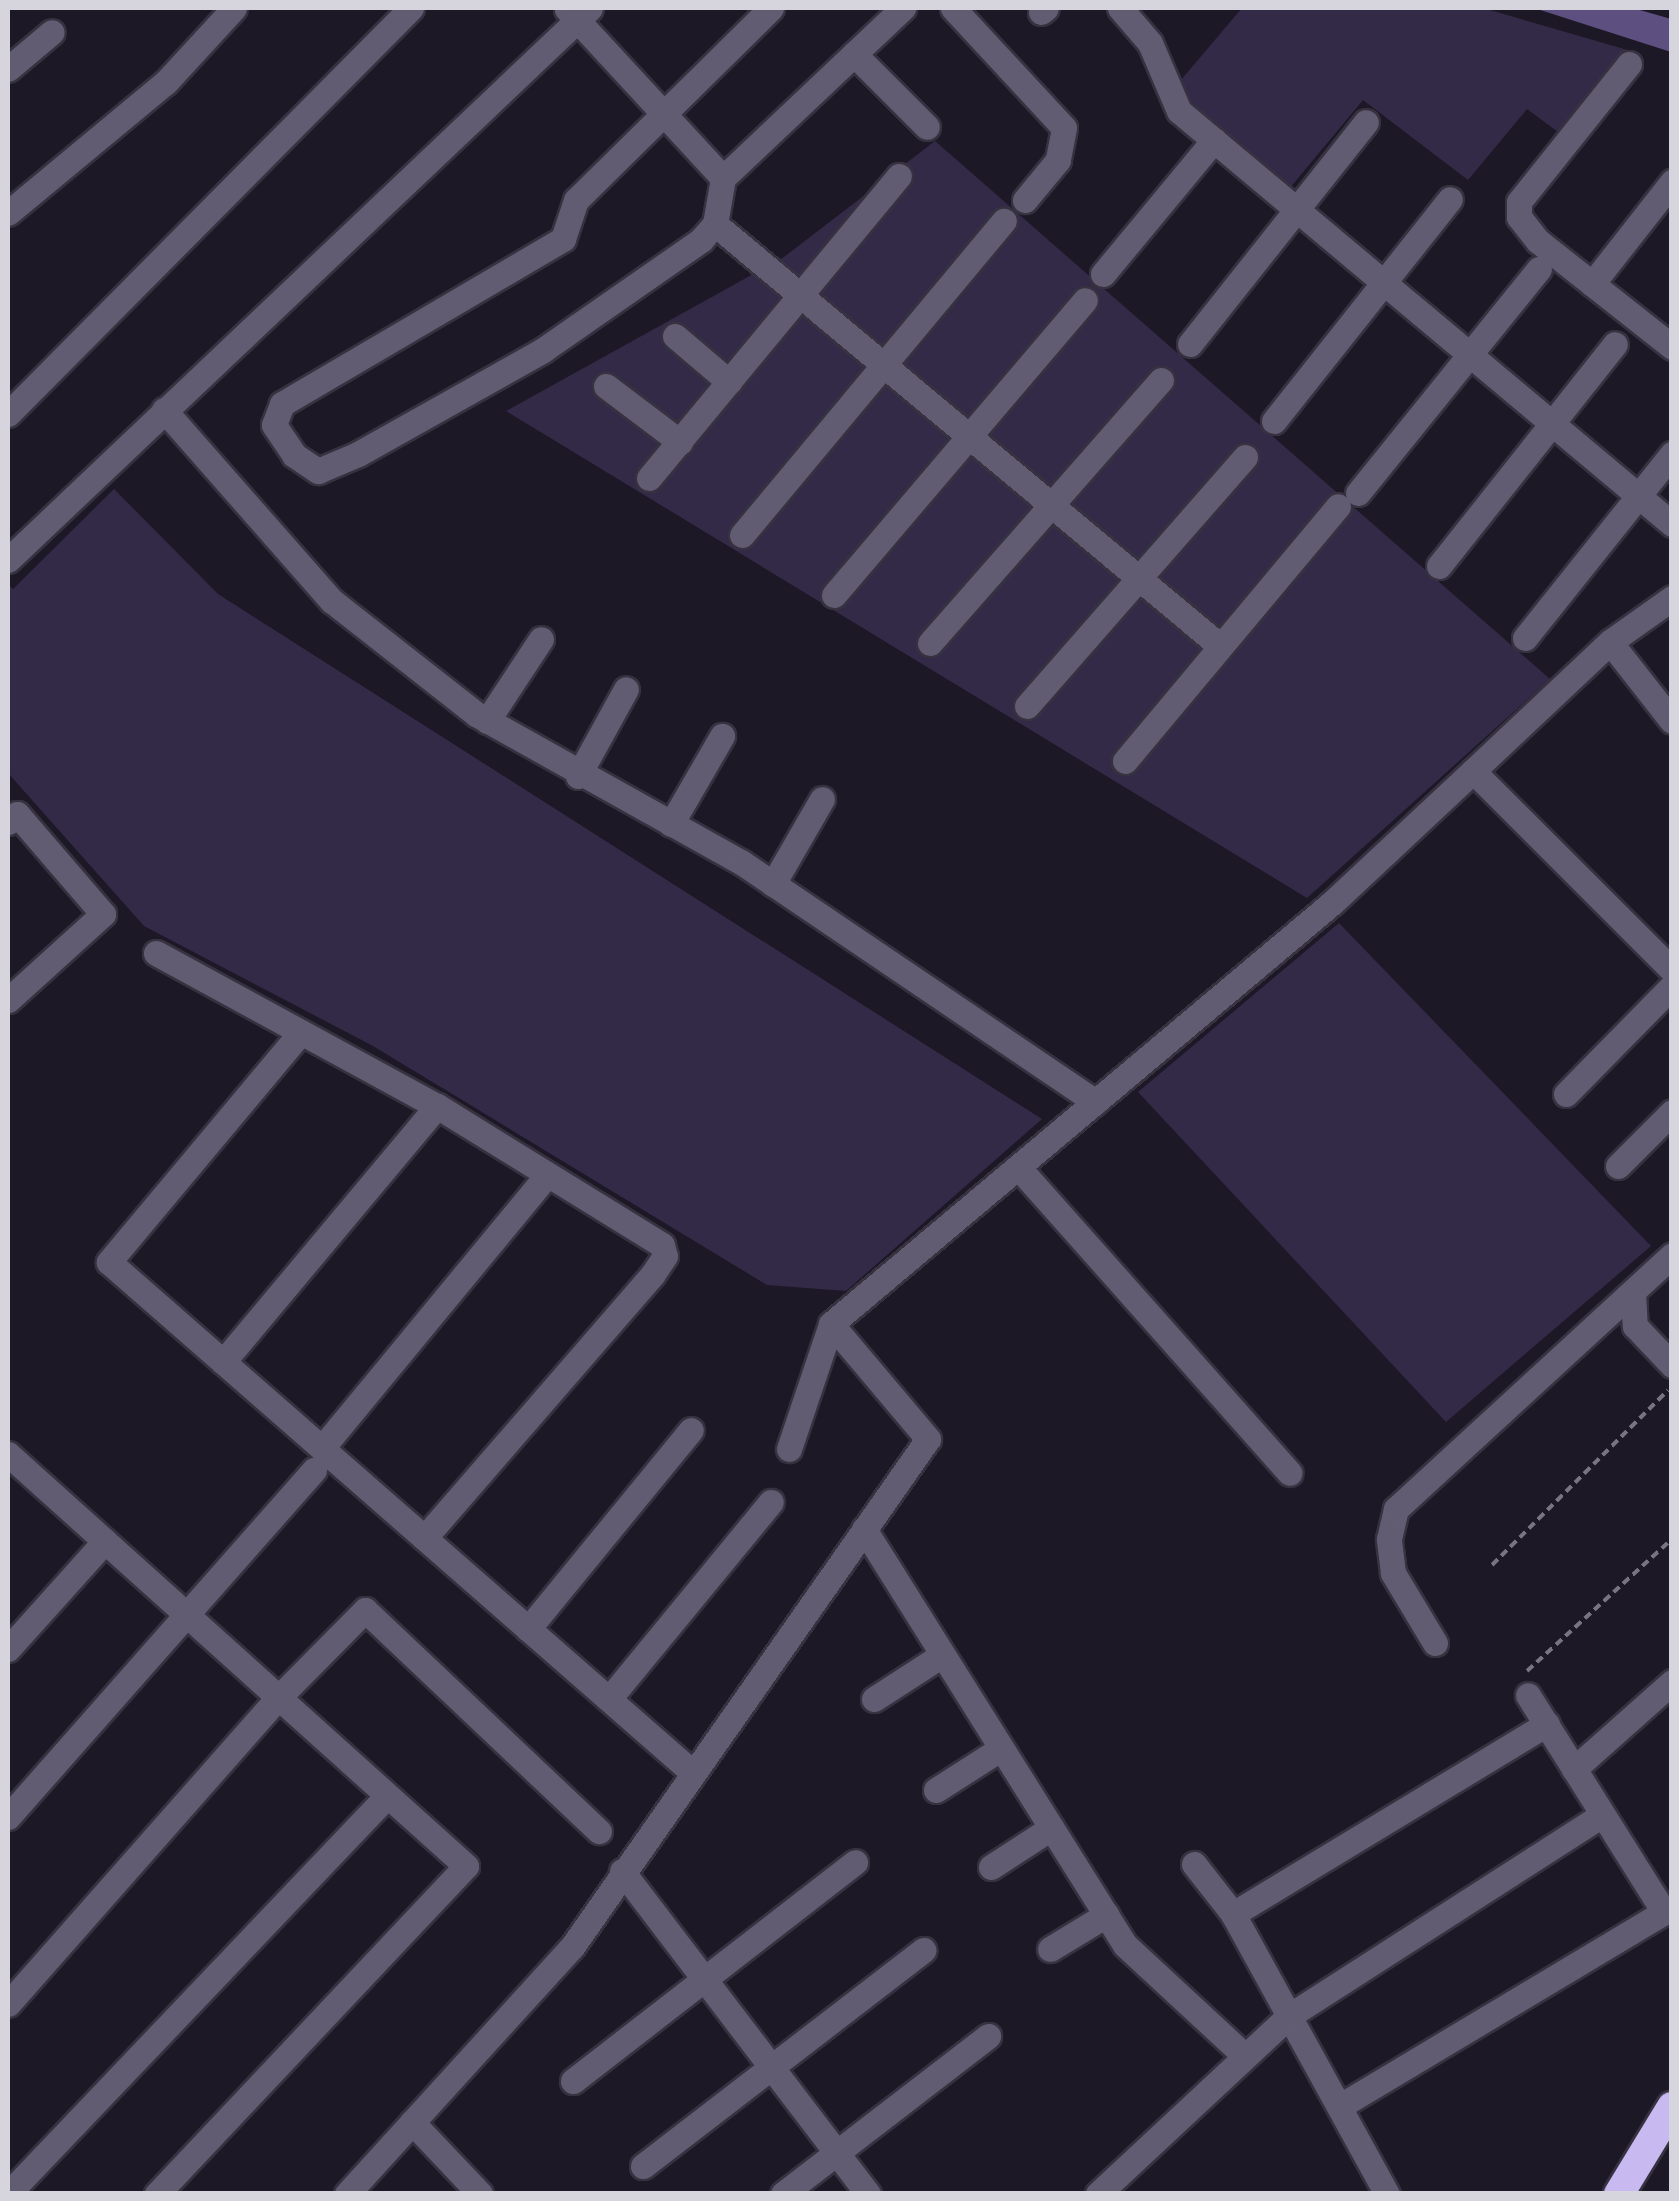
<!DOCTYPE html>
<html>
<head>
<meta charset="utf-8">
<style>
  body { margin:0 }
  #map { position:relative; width:1679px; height:2201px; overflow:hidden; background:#1c1826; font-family:Inter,sans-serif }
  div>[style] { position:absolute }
  .green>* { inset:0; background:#332a48 }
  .water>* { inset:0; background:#5d4f7f }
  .path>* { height:4px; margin-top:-2px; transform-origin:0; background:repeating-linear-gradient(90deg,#787581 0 8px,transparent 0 13px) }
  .roads { filter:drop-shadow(2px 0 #363240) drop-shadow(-2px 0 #363240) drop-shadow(0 2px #363240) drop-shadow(0 -2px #363240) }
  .minor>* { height:25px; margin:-12.5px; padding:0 12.5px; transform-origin:12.5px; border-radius:12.5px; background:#625c72 }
  .highway>* { height:30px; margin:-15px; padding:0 15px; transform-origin:15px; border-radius:15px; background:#c8b9f1 }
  span { translate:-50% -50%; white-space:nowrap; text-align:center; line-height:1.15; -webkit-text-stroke:10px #06050a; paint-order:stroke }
  .frame { position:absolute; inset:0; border:10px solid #d6d4dd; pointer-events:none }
</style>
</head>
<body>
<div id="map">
  <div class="green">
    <i style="clip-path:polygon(1242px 8px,1483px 8px,1631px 51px,1562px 135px,1527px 109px,1468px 180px,1363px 100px,1289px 189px,1175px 87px)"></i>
    <i style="clip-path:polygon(935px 141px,1550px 679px,1307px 898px,506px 411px,784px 257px)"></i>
    <i style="clip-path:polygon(114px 489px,218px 594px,1042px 1119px,846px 1291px,767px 1285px,373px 1046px,144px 926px,8px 773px,8px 584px,13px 589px)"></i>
    <i style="clip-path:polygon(1339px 923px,1651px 1246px,1446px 1422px,1138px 1092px)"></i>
  </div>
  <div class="water">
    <i style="clip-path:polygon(1534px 8px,1633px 8px,1671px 19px,1671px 52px)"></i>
  </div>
  <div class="path">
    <i style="left:1492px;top:1565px;width:248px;rotate:-44.8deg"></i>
    <i style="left:1527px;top:1671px;width:196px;rotate:-42.3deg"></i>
  </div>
  <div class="roads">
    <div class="minor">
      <i style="left:771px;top:8px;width:274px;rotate:135.4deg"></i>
      <i style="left:576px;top:200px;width:41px;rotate:108.4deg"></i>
      <i style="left:563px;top:239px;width:326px;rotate:149.6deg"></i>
      <i style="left:282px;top:404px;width:22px;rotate:111deg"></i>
      <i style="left:274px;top:425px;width:36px;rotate:56deg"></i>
      <i style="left:294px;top:455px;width:29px;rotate:34deg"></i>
      <i style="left:318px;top:471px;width:43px;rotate:-23deg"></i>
      <i style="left:358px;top:454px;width:212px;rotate:-29.3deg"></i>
      <i style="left:543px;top:350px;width:193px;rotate:-34.8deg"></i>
      <i style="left:701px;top:240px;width:21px;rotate:-49deg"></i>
      <i style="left:715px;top:224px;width:47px;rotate:-80.1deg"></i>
      <i style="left:723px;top:178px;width:248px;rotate:-43.4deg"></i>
      <i style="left:953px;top:8px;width:163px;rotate:47.2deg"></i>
      <i style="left:1064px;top:128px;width:33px;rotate:101deg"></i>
      <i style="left:1058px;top:160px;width:52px;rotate:129.5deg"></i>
      <i style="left:1120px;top:8px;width:46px;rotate:49.4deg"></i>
      <i style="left:1150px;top:43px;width:74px;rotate:66.9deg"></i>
      <i style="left:1179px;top:111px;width:643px;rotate:39.95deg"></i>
      <i style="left:567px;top:9px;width:230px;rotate:47.3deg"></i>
      <i style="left:1041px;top:12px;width:6px;rotate:-39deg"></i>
      <i style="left:854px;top:54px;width:103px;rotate:45deg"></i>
      <i style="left:1629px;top:64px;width:176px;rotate:128.6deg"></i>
      <i style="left:1519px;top:202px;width:15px;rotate:90deg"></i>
      <i style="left:1519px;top:217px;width:31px;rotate:52deg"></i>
      <i style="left:1538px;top:241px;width:171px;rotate:38.3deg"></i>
      <i style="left:8px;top:69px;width:57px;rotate:-40.1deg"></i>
      <i style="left:8px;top:213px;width:205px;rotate:-39.7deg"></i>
      <i style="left:166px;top:82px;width:100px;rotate:-47.4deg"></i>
      <i style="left:715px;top:224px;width:658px;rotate:39.88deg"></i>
      <i style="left:1103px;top:274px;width:174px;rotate:-50.4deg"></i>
      <i style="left:1592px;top:284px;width:130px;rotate:-51.9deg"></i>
      <i style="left:675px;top:336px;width:71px;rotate:40.4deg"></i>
      <i style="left:1190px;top:344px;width:283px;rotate:-51.6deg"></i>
      <i style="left:606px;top:386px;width:93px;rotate:37.1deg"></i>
      <i style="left:164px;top:410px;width:254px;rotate:48.7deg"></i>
      <i style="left:332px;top:601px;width:183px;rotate:38.1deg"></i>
      <i style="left:476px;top:714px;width:304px;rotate:29.2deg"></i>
      <i style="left:741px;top:862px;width:428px;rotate:34.1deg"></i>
      <i style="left:8px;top:414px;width:572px;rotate:-45.21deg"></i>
      <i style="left:1274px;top:421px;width:283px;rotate:-51.6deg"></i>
      <i style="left:649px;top:478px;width:392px;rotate:-50.4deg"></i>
      <i style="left:1358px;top:493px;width:288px;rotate:-51.1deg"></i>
      <i style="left:742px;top:535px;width:409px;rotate:-50.2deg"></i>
      <i style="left:8px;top:560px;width:802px;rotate:-43.48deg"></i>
      <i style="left:1439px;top:566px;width:283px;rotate:-51.6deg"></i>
      <i style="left:834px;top:595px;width:387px;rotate:-49.6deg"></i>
      <i style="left:1525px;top:638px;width:236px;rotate:-51.4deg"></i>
      <i style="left:1610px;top:642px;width:100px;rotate:51.9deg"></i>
      <i style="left:930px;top:643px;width:350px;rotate:-48.7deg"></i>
      <i style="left:1027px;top:706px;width:331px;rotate:-48.8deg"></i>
      <i style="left:487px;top:721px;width:98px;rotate:-56.6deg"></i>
      <i style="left:1125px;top:761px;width:332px;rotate:-50.1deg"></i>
      <i style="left:1473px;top:771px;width:188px;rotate:-43.3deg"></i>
      <i style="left:1610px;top:642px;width:76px;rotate:-35.4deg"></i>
      <i style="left:578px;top:776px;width:99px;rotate:-61.1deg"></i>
      <i style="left:8px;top:822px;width:12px;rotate:-42deg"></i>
      <i style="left:17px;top:814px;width:132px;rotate:49.3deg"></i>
      <i style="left:103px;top:914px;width:128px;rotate:137.8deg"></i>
      <i style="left:671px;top:824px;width:102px;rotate:-59.9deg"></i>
      <i style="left:773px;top:884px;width:98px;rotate:-60deg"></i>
      <i style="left:156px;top:953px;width:320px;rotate:28.6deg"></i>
      <i style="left:437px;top:1106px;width:264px;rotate:31.7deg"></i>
      <i style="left:662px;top:1245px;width:11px;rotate:75deg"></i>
      <i style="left:665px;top:1256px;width:22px;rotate:124deg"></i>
      <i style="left:653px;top:1274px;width:349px;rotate:130.9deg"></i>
      <i style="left:301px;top:1032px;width:300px;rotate:129.9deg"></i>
      <i style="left:109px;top:1262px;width:775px;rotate:41.18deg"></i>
      <i style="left:1566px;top:1094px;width:151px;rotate:-45.5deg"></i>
      <i style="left:1618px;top:1166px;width:76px;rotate:-45deg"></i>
      <i style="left:1018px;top:1167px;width:409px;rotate:48.4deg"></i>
      <i style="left:1633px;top:1292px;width:34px;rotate:87deg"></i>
      <i style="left:1635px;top:1326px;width:54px;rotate:46.5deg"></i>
      <i style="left:223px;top:1362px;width:334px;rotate:-50.1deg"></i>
      <i style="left:322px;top:1448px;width:354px;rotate:-50.5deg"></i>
      <i style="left:789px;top:1449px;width:132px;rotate:-71.4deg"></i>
      <i style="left:8px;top:1454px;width:616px;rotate:41.97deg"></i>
      <i style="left:466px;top:1866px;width:451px;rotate:133.3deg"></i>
      <i style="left:864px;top:1529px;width:491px;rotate:57.9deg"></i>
      <i style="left:1125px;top:1945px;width:163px;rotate:42.8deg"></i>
      <i style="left:528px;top:1629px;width:257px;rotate:-50.7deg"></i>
      <i style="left:1435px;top:1643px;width:82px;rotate:-121deg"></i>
      <i style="left:1393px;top:1573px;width:34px;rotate:-97deg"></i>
      <i style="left:1389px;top:1539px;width:31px;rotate:-77deg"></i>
      <i style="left:1396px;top:1509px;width:375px;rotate:-42.6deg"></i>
      <i style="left:8px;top:1649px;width:145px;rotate:-48.1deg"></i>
      <i style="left:609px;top:1699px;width:255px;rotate:-50.6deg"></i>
      <i style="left:874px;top:1699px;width:81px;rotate:-32.9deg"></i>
      <i style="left:1574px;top:1769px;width:131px;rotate:-41.6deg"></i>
      <i style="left:936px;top:1790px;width:76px;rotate:-32.6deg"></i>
      <i style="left:8px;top:1817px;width:463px;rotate:-48.6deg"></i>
      <i style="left:1194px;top:1864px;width:63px;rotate:52deg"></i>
      <i style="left:1233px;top:1914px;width:320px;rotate:61.2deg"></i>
      <i style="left:991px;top:1867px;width:72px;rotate:-33deg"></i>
      <i style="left:622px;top:1871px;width:406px;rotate:52.7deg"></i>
      <i style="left:1233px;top:1914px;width:367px;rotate:-31.2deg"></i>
      <i style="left:1050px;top:1949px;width:66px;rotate:-31.3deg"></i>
      <i style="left:8px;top:2004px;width:411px;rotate:-48.6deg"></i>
      <i style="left:280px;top:1696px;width:121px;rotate:-45.3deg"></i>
      <i style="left:365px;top:1610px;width:322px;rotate:43.4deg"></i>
      <i style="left:573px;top:2081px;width:357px;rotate:-37.8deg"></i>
      <i style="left:1340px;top:2106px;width:378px;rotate:-30.9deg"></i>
      <i style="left:1664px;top:1912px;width:256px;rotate:-122.1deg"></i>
      <i style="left:412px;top:2122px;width:99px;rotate:46.6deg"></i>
      <i style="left:643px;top:2166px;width:354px;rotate:-37.6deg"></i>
      <i style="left:8px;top:2194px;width:548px;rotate:-46.4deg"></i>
      <i style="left:347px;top:2194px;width:334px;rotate:-47.7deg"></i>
      <i style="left:572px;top:1947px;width:620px;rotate:-54.98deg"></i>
      <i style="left:928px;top:1439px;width:150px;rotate:-130.1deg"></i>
      <i style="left:831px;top:1324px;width:656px;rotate:-40.05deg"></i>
      <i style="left:1333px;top:902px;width:192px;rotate:-43.1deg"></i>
      <i style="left:1473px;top:771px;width:281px;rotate:45deg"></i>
      <i style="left:783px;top:2194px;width:259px;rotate:-37.6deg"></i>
      <i style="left:1098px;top:2194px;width:261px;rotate:-43deg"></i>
      <i style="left:1289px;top:2016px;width:371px;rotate:-32.7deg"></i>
    </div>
    <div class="highway">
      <i style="left:1619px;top:2194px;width:102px;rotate:-58.7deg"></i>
    </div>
  </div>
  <div class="frame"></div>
</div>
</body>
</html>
